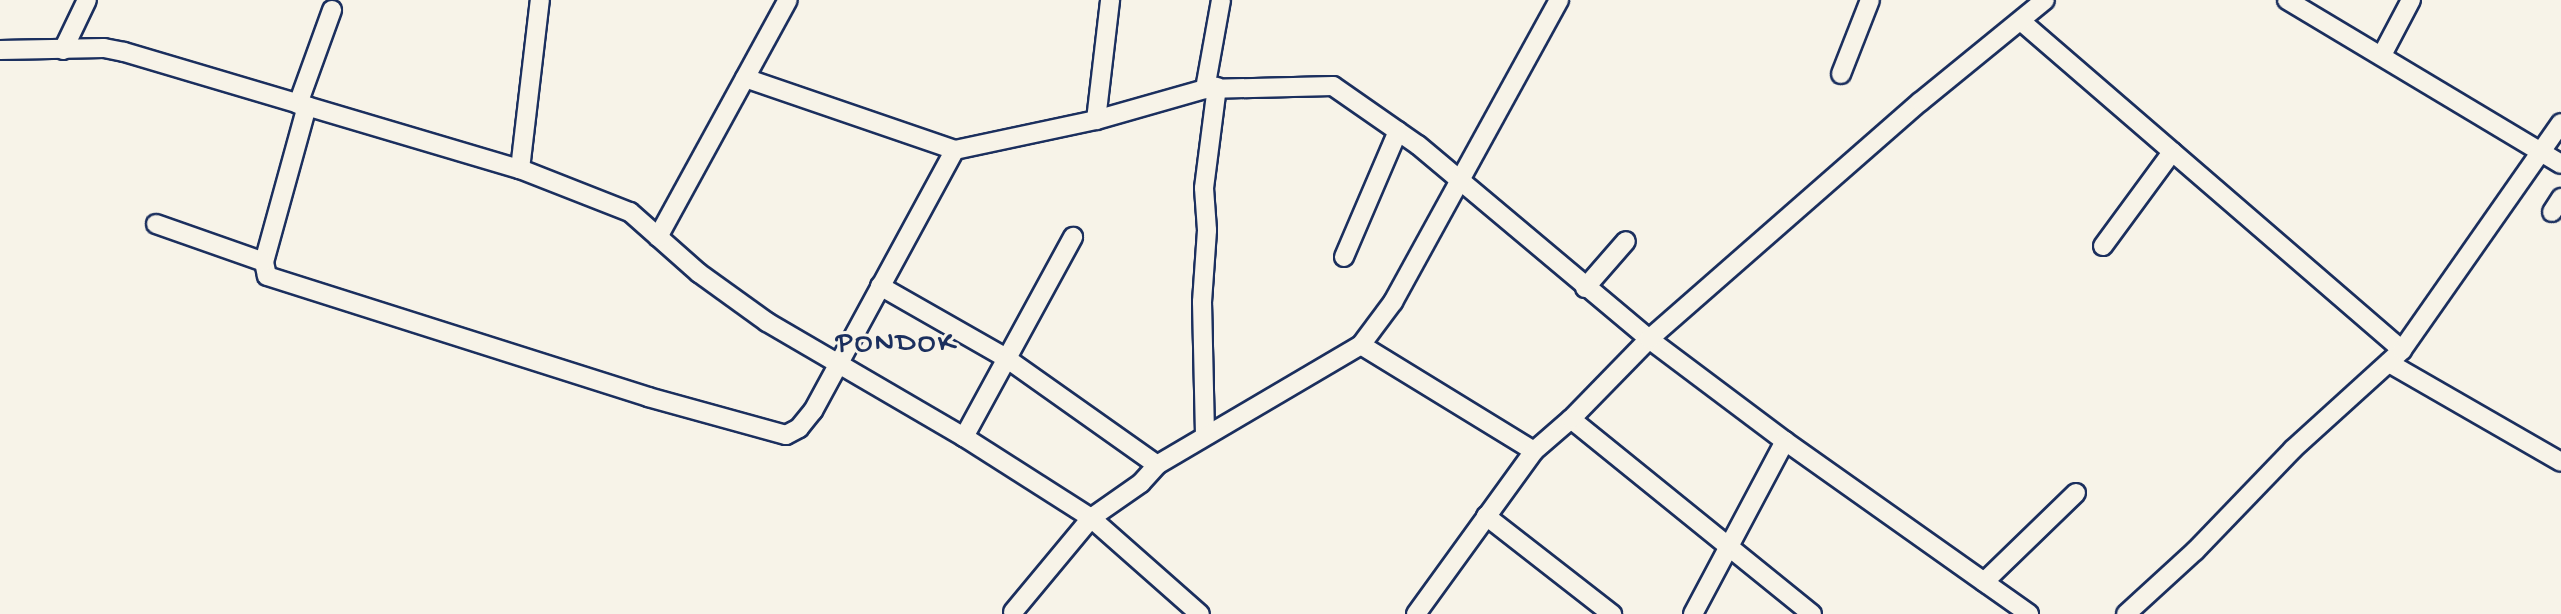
<!DOCTYPE html>
<html>
<head>
<meta charset="utf-8">
<style>
  body { margin:0 }
  #map { position:relative; width:2561px; height:614px; overflow:hidden; background:#f7f3e8; font-family:"Gochi Hand",sans-serif }
  div>[style] { position:absolute }
  .roads { filter:drop-shadow(2px 0 #1b2f5e) drop-shadow(-2px 0 #1b2f5e) drop-shadow(0 2px #1b2f5e) drop-shadow(0 -2px #1b2f5e) }
  .street>* { height:18px; margin:-9px; padding:0 9px; transform-origin:9px; border-radius:9px; background:#f7f3e8 }
  span { translate:-50% -50%; white-space:nowrap; text-align:center; line-height:1.15; -webkit-text-stroke:6px #f7f3e8; paint-order:stroke }
  .quarter-label { font-size:30px; color:#1b2f5e; letter-spacing:2px }
</style>
</head>
<body>
<div id="map">
  <div class="roads">
    <div class="street">
      <i style="left:2287px;top:0;width:319px;rotate:30.9deg"></i>
      <i style="left:2022px;top:22px;width:502px;rotate:40.8deg"></i>
      <i style="left:0;top:50px;width:104px;rotate:-1.1deg"></i>
      <i style="left:104px;top:48px;width:20px;rotate:11deg"></i>
      <i style="left:124px;top:52px;width:413px;rotate:16.5deg"></i>
      <i style="left:520px;top:169px;width:118px;rotate:21.4deg"></i>
      <i style="left:630px;top:212px;width:92px;rotate:41.5deg"></i>
      <i style="left:699px;top:273px;width:84px;rotate:35.8deg"></i>
      <i style="left:767px;top:322px;width:228px;rotate:30.3deg"></i>
      <i style="left:964px;top:437px;width:151px;rotate:32.5deg"></i>
      <i style="left:1091px;top:518px;width:145px;rotate:41.4deg"></i>
      <i style="left:63px;top:50px;width:55px;rotate:-64.4deg"></i>
      <i style="left:2382px;top:55px;width:62px;rotate:-62.2deg"></i>
      <i style="left:1841px;top:74px;width:79px;rotate:-68.6deg"></i>
      <i style="left:745px;top:78px;width:222px;rotate:18.9deg"></i>
      <i style="left:955px;top:150px;width:144px;rotate:-12deg"></i>
      <i style="left:1096px;top:120px;width:113px;rotate:-15.9deg"></i>
      <i style="left:1205px;top:89px;width:128px;rotate:-1.3deg"></i>
      <i style="left:1333px;top:86px;width:103px;rotate:34.8deg"></i>
      <i style="left:1418px;top:145px;width:302px;rotate:40deg"></i>
      <i style="left:1649px;top:339px;width:170px;rotate:36.9deg"></i>
      <i style="left:1785px;top:441px;width:299px;rotate:35.3deg"></i>
      <i style="left:1205px;top:89px;width:90px;rotate:-79.8deg"></i>
      <i style="left:298px;top:104px;width:100px;rotate:-70.1deg"></i>
      <i style="left:307px;top:106px;width:162px;rotate:105.4deg"></i>
      <i style="left:264px;top:262px;width:14px;rotate:78deg"></i>
      <i style="left:267px;top:276px;width:400px;rotate:17.6deg"></i>
      <i style="left:648px;top:397px;width:143px;rotate:15.4deg"></i>
      <i style="left:786px;top:435px;width:15px;rotate:-28deg"></i>
      <i style="left:799px;top:428px;width:22px;rotate:-51deg"></i>
      <i style="left:813px;top:411px;width:297px;rotate:-61.5deg"></i>
      <i style="left:1096px;top:120px;width:121px;rotate:-83.3deg"></i>
      <i style="left:520px;top:169px;width:170px;rotate:-83.3deg"></i>
      <i style="left:2552px;top:212px;width:17px;rotate:-57deg"></i>
      <i style="left:156px;top:224px;width:114px;rotate:19.4deg"></i>
      <i style="left:658px;top:237px;width:270px;rotate:-61.3deg"></i>
      <i style="left:2103px;top:246px;width:117px;rotate:-53.7deg"></i>
      <i style="left:1344px;top:257px;width:137px;rotate:-66.8deg"></i>
      <i style="left:880px;top:286px;width:145px;rotate:29.7deg"></i>
      <i style="left:1006px;top:358px;width:185px;rotate:35.3deg"></i>
      <i style="left:1585px;top:288px;width:62px;rotate:-48.9deg"></i>
      <i style="left:1361px;top:345px;width:203px;rotate:31.5deg"></i>
      <i style="left:2389px;top:363px;width:198px;rotate:29.9deg"></i>
      <i style="left:1571px;top:419px;width:310px;rotate:39deg"></i>
      <i style="left:1205px;top:434px;width:132px;rotate:-91.3deg"></i>
      <i style="left:1202px;top:302px;width:72px;rotate:-86deg"></i>
      <i style="left:1207px;top:230px;width:42px;rotate:-94.1deg"></i>
      <i style="left:1204px;top:188px;width:102px;rotate:-82.7deg"></i>
      <i style="left:964px;top:437px;width:228px;rotate:-61.4deg"></i>
      <i style="left:1486px;top:516px;width:160px;rotate:37.9deg"></i>
      <i style="left:1984px;top:582px;width:128px;rotate:-44.1deg"></i>
      <i style="left:1013px;top:612px;width:122px;rotate:-50.3deg"></i>
      <i style="left:1091px;top:518px;width:61px;rotate:-35deg"></i>
      <i style="left:1141px;top:483px;width:24px;rotate:-48deg"></i>
      <i style="left:1157px;top:465px;width:237px;rotate:-30.5deg"></i>
      <i style="left:1361px;top:345px;width:54px;rotate:-53.3deg"></i>
      <i style="left:1393px;top:302px;width:345px;rotate:-61.2deg"></i>
      <i style="left:1416px;top:614px;width:201px;rotate:-54.1deg"></i>
      <i style="left:1534px;top:451px;width:49px;rotate:-40.9deg"></i>
      <i style="left:1571px;top:419px;width:112px;rotate:-45.7deg"></i>
      <i style="left:1649px;top:339px;width:360px;rotate:-41.2deg"></i>
      <i style="left:1920px;top:102px;width:161px;rotate:-39.2deg"></i>
      <i style="left:1693px;top:614px;width:196px;rotate:-62deg"></i>
      <i style="left:2126px;top:614px;width:93px;rotate:-42.4deg"></i>
      <i style="left:2195px;top:551px;width:141px;rotate:-46.1deg"></i>
      <i style="left:2293px;top:449px;width:147px;rotate:-42.2deg"></i>
      <i style="left:2402px;top:350px;width:277px;rotate:-55deg"></i>
    </div>
  </div>
  <div class="quarter-label">
    <span style="left:896px;top:345px">PONDOK</span>
  </div>
</div>
</body>
</html>
